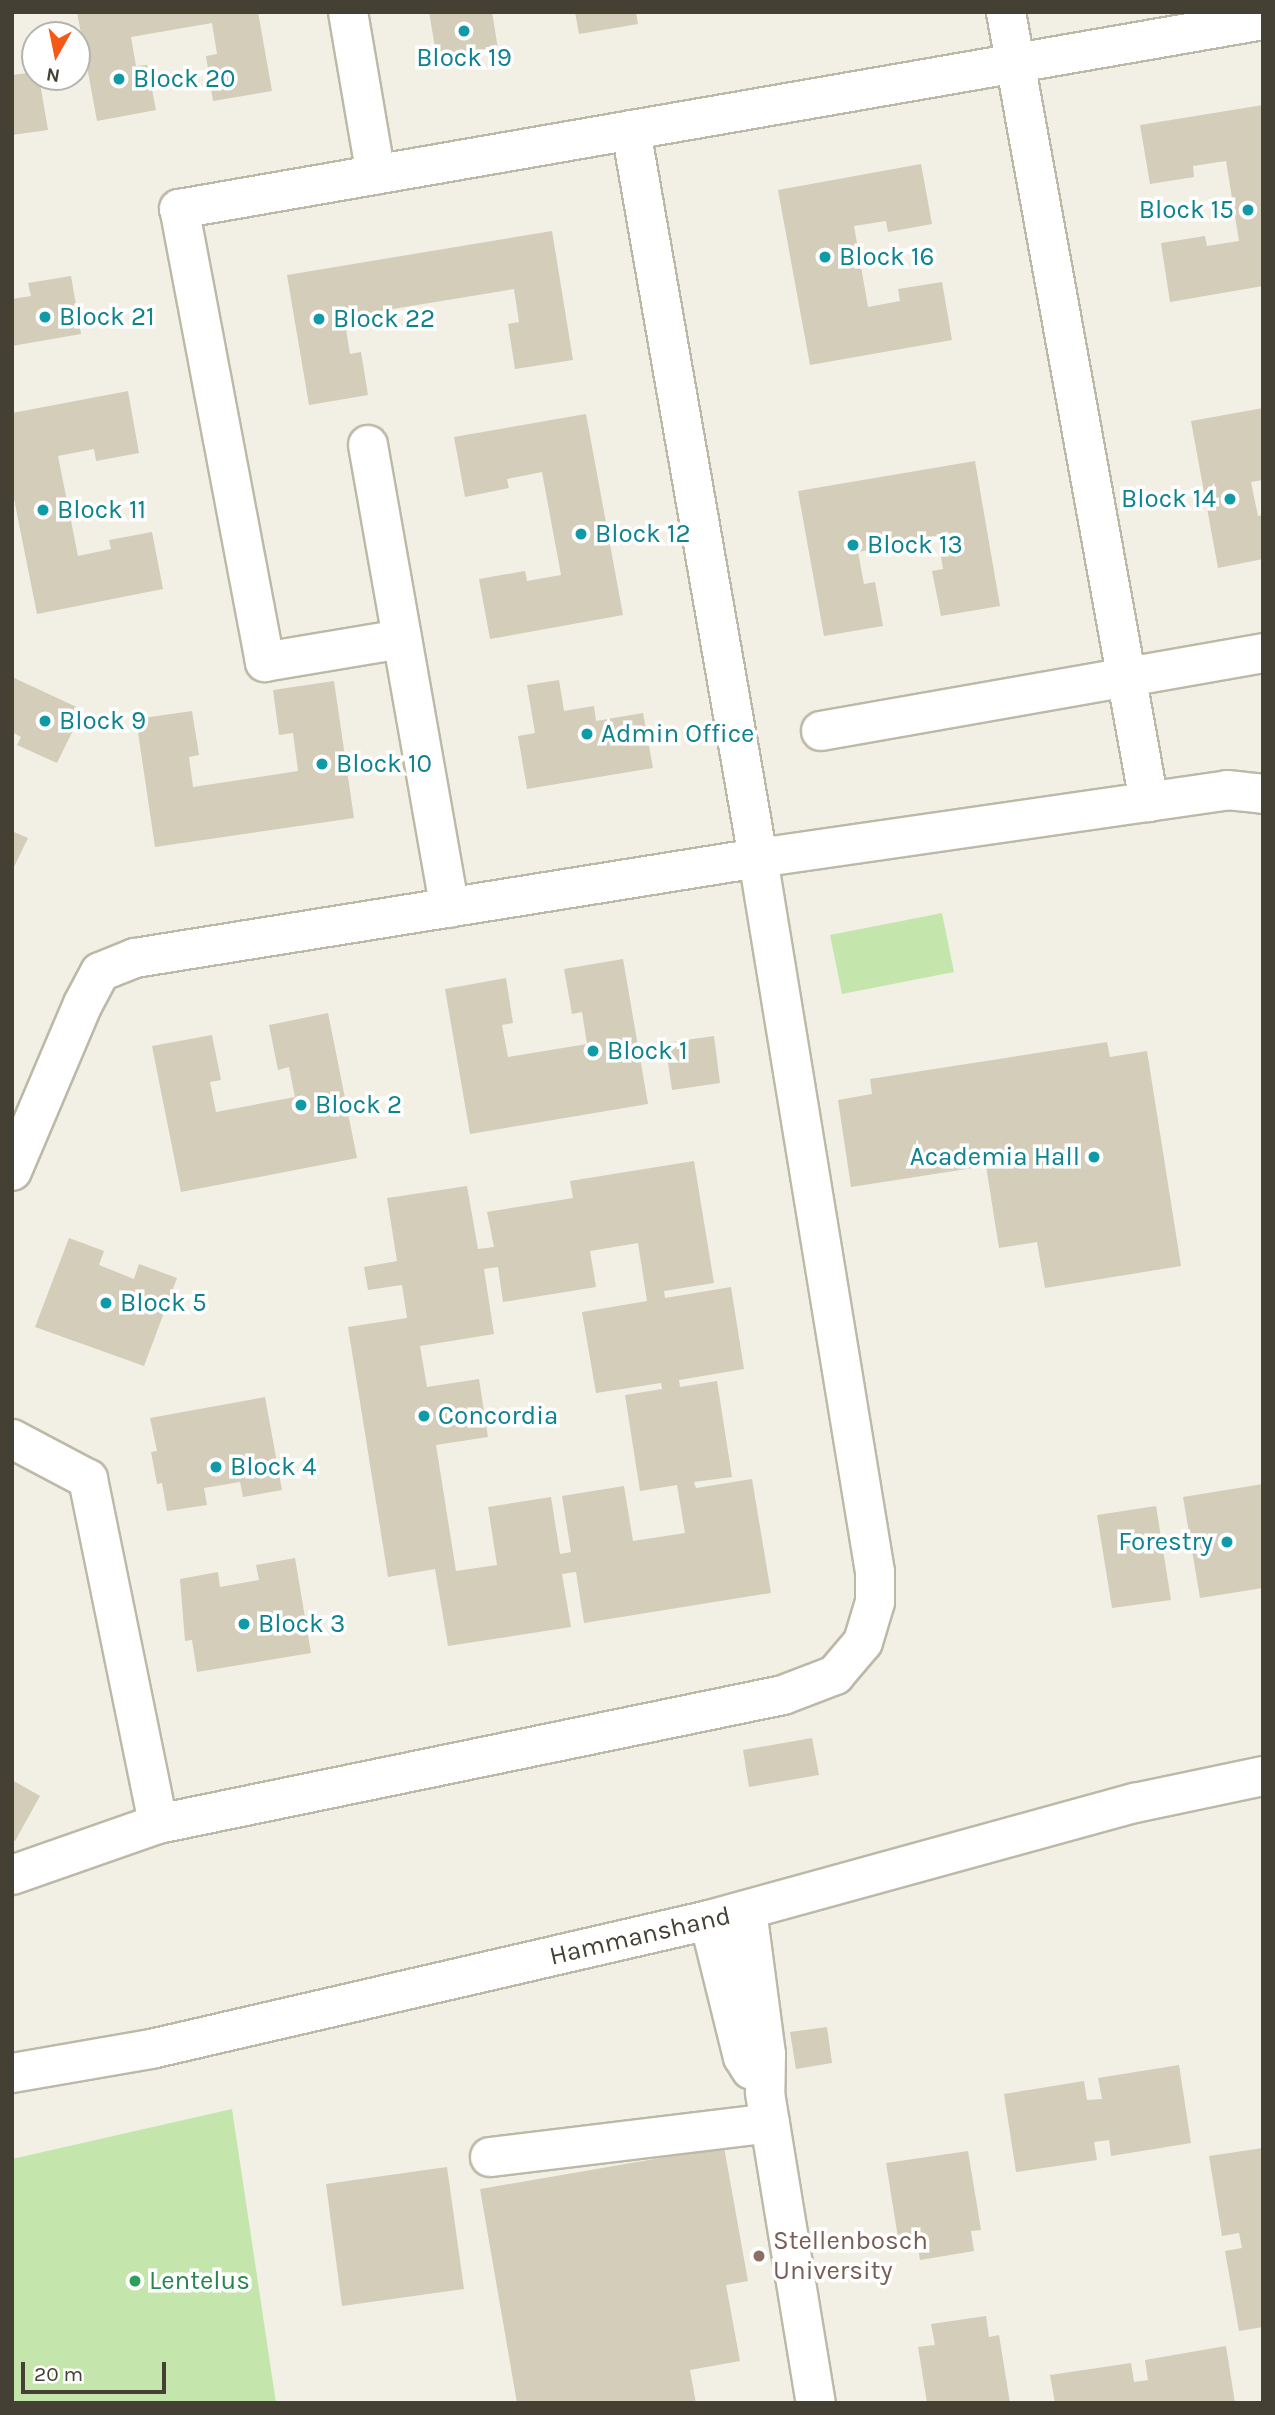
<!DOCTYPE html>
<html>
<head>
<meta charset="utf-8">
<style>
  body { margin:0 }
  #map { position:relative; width:1275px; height:2415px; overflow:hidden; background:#f2f0e4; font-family:Karla,sans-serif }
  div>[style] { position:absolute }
  .green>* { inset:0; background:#c4e6ad }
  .building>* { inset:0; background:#d3cdba }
  .roads { filter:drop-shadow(2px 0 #bdb9a7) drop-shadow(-2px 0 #bdb9a7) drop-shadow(0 2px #bdb9a7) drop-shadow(0 -2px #bdb9a7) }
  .minor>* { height:38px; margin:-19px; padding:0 19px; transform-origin:19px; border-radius:19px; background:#fff }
  .dots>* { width:19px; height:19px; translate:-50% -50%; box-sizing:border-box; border:4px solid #fff; border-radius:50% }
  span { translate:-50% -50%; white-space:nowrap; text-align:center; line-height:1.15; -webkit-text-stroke:7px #fff; paint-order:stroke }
  .culture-label { font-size:26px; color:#0d838f }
  .left { translate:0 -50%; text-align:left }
  .right { translate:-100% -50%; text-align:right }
  .street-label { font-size:26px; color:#444034 }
  .education-label { font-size:26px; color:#785e54 }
  .leisure-label { font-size:26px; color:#27864d }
  .frame { position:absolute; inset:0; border:14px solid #444034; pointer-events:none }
  .north { position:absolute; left:21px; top:21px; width:70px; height:70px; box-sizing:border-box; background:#fff; border:2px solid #b4b3ae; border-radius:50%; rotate:189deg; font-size:19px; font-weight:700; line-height:28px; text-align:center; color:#444034 }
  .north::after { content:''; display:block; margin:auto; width:24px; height:32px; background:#f65917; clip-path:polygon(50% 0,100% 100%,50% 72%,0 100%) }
  .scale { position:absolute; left:21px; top:2362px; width:145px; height:32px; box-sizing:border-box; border:4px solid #444034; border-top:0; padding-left:9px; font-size:21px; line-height:24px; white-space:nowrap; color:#444034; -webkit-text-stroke:5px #fff; paint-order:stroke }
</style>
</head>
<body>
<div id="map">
  <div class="green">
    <i style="clip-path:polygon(942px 913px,954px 972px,842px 994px,830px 935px)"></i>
    <i style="clip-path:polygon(232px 2109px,276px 2403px,12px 2403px,12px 2159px)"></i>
  </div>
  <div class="building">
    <i style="clip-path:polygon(77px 12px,258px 12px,272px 91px,213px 101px,206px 56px,217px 54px,212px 23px,131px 37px,136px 66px,147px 65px,156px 110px,97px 121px)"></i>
    <i style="clip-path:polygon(429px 12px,492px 12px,498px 49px,437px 59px)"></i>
    <i style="clip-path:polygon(575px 12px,636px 12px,638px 24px,579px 34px)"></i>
    <i style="clip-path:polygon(35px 72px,35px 77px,39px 77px,48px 130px,12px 135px,12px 75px)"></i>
    <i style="clip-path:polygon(1263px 105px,1263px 286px,1170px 302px,1161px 243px,1205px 236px,1207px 246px,1239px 241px,1226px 161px,1193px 166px,1194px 177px,1150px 184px,1140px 125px)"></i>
    <i style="clip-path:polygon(921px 164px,932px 224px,888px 232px,886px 221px,854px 226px,868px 307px,900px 301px,898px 289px,942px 282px,952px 340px,810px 365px,778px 190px)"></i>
    <i style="clip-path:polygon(552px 231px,573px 360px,515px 369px,508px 324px,519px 322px,514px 289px,344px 317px,350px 354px,361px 352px,368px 395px,309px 405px,287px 275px)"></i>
    <i style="clip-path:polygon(71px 276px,81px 334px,12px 346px,12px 299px,31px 296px,28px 283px)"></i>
    <i style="clip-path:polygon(128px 391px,139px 453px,96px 461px,94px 449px,58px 456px,78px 556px,111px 549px,109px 540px,152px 532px,163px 589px,37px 614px,12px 489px,12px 413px)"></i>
    <i style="clip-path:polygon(1263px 408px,1263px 480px,1251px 482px,1258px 516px,1263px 515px,1263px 559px,1218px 568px,1191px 421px)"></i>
    <i style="clip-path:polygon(586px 414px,623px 615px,490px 639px,479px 579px,525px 571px,527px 581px,561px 575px,542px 472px,507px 479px,509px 488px,465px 497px,454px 437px)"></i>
    <i style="clip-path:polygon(975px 461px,1000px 606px,941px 616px,932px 571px,943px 569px,938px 538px,858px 552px,864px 584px,875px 582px,883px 626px,824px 636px,798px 491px)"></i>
    <i style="clip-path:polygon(12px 677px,83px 710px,57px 763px,17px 745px,21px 737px,12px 732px)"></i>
    <i style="clip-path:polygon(559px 680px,564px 711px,594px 706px,596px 721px,643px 713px,653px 768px,527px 789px,518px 736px,535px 733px,527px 685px)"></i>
    <i style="clip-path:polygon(334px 681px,354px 818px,155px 847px,136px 719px,192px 711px,199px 755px,189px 757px,193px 787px,298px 771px,293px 733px,279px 735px,273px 690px)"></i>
    <i style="clip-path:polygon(12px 831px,28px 838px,12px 871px)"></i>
    <i style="clip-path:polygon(623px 959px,648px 1104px,470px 1134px,445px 989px,506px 978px,513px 1023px,502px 1025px,508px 1057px,587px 1044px,582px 1012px,572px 1014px,564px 969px)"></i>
    <i style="clip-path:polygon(328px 1013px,357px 1158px,181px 1192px,152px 1046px,212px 1035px,221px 1080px,210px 1082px,216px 1112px,295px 1097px,289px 1067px,278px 1070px,269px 1025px)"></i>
    <i style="clip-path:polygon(714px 1036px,720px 1083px,672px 1090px,665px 1043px)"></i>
    <i style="clip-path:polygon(1107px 1042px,1110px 1057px,1147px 1051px,1181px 1266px,1045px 1288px,1037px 1242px,999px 1248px,986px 1166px,851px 1187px,838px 1100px,872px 1094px,870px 1079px)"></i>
    <i style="clip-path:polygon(evenodd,694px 1161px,714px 1283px,664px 1291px,665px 1298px,731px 1287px,744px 1369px,679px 1380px,680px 1387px,717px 1381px,732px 1477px,694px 1482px,696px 1488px,752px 1479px,771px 1593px,584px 1623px,576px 1572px,562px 1574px,571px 1627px,448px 1646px,435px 1569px,388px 1577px,348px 1327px,407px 1318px,402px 1285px,368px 1290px,364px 1267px,397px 1261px,387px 1198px,467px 1186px,478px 1249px,494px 1247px,487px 1212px,573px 1198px,570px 1181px,694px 1161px,638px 1243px,647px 1301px,582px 1312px,596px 1393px,661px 1383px,662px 1389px,625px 1395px,640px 1491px,677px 1485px,685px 1533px,633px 1541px,624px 1486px,562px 1496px,571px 1552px,560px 1554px,551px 1497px,488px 1507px,497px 1565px,456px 1571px,436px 1445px,488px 1437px,479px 1379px,427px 1387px,420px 1346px,494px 1334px,484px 1269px,498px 1267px,503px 1302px,596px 1287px,590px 1251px,638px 1243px)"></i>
    <i style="clip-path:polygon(69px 1238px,104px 1251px,99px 1265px,134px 1279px,139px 1264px,177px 1278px,144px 1366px,35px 1327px)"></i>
    <i style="clip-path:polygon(265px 1397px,282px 1490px,243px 1497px,240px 1482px,204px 1488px,207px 1505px,167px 1511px,162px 1483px,157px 1484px,151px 1452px,157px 1451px,150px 1418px)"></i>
    <i style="clip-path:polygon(1263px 1484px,1263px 1588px,1200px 1598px,1183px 1497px)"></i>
    <i style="clip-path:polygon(1156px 1506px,1171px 1600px,1112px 1608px,1097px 1515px)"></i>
    <i style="clip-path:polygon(295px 1558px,311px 1653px,197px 1672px,192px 1640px,185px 1641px,180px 1579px,218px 1572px,220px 1587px,259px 1580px,256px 1565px)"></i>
    <i style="clip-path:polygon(812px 1738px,819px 1775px,749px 1787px,743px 1750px)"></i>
    <i style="clip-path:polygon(12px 1780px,40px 1796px,15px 1841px,12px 1840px)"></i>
    <i style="clip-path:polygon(827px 2027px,832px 2063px,796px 2069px,790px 2032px)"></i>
    <i style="clip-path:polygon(1179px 2065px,1191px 2143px,1111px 2156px,1109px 2140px,1094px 2142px,1097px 2160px,1016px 2172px,1004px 2094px,1084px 2081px,1087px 2100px,1102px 2099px,1098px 2078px)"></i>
    <i style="clip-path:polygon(724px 2147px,748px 2281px,726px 2285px,740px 2361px,690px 2370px,696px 2403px,517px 2403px,480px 2189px)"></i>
    <i style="clip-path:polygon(1263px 2148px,1263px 2327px,1239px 2331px,1225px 2251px,1242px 2248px,1239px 2233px,1222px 2236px,1209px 2156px)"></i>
    <i style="clip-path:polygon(968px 2151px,981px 2230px,971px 2231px,974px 2251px,920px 2260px,917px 2242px,899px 2244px,886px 2163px)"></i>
    <i style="clip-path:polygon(447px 2167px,464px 2289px,342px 2306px,326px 2184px)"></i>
    <i style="clip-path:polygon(986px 2316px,989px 2337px,999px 2335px,1010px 2403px,927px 2403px,918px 2347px,935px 2345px,931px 2324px)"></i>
    <i style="clip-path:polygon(1226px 2346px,1235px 2403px,1055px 2403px,1050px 2375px,1131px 2363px,1134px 2382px,1148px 2380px,1145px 2360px)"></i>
  </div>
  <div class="roads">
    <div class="minor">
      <i style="left:348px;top:12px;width:165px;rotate:80.3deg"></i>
      <i style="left:1006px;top:12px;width:803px;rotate:79.74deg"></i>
      <i style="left:368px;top:445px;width:470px;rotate:80deg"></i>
      <i style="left:402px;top:639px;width:139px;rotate:170.5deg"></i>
      <i style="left:265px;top:662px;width:461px;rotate:-100.7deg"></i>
      <i style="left:179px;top:209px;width:1100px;rotate:-9.89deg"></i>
      <i style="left:821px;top:731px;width:449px;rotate:-10deg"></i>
      <i style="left:12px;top:1171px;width:181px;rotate:-67deg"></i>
      <i style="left:83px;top:1004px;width:36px;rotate:-62deg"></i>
      <i style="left:100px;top:972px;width:38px;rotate:-22deg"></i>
      <i style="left:135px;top:958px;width:631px;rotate:-9.12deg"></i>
      <i style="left:758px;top:858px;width:474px;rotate:-8.2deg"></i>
      <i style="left:1227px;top:790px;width:36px;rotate:6deg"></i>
      <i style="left:12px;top:1439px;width:86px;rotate:27.8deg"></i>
      <i style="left:88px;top:1479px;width:352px;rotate:78.5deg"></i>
      <i style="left:12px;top:1875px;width:155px;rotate:-19.3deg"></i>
      <i style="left:158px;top:1824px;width:638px;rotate:-11.66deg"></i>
      <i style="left:783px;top:1695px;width:56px;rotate:-21deg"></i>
      <i style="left:835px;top:1675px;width:43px;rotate:-49.7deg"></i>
      <i style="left:863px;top:1642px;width:42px;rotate:-73.3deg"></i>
      <i style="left:875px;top:1602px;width:30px;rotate:-90deg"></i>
      <i style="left:875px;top:1572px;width:724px;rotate:-99.31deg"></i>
      <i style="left:758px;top:858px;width:739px;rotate:-99.9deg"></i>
      <i style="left:747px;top:1910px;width:145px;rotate:82.5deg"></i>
      <i style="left:766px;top:2054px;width:39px;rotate:91deg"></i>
      <i style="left:765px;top:2093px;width:314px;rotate:80.7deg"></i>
      <i style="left:709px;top:1920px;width:141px;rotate:76.1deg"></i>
      <i style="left:743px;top:2057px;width:15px;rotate:58deg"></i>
      <i style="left:12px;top:2073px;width:141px;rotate:-9.8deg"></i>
      <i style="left:151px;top:2049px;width:573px;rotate:-13.02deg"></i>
      <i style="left:709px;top:1920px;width:442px;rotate:-15.4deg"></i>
      <i style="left:1135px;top:1803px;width:131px;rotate:-11.9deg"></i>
      <i style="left:490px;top:2157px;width:282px;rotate:-6.9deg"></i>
    </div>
  </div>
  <div class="dots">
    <i style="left:464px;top:31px;background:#0f9aa8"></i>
    <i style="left:119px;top:79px;background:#0f9aa8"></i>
    <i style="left:1248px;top:210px;background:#0f9aa8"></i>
    <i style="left:825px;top:257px;background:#0f9aa8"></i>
    <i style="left:45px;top:317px;background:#0f9aa8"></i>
    <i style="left:319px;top:319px;background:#0f9aa8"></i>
    <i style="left:1230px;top:499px;background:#0f9aa8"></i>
    <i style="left:43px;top:510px;background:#0f9aa8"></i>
    <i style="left:581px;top:534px;background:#0f9aa8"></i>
    <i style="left:853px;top:545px;background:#0f9aa8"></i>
    <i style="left:45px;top:721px;background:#0f9aa8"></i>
    <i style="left:587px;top:734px;background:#0f9aa8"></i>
    <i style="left:322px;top:764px;background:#0f9aa8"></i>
    <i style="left:593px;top:1051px;background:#0f9aa8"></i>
    <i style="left:301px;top:1105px;background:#0f9aa8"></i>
    <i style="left:1094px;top:1157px;background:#0f9aa8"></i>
    <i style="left:106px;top:1303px;background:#0f9aa8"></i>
    <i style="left:424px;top:1416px;background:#0f9aa8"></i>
    <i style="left:216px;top:1467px;background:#0f9aa8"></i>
    <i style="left:1227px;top:1542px;background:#0f9aa8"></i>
    <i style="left:244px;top:1624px;background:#0f9aa8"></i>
    <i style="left:759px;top:2256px;background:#8d6e63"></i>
    <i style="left:135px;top:2281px;background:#2e9e5b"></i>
  </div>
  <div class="culture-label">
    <span style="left:464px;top:58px">Block 19</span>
    <span class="left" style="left:133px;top:79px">Block 20</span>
    <span class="right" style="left:1234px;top:210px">Block 15</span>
    <span class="left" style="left:839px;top:257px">Block 16</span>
    <span class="left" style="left:59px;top:317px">Block 21</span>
    <span class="left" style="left:333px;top:319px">Block 22</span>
    <span class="right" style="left:1216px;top:499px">Block 14</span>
    <span class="left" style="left:57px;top:510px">Block 11</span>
    <span class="left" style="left:595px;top:534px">Block 12</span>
    <span class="left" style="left:867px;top:545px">Block 13</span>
    <span class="left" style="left:59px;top:721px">Block 9</span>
    <span class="left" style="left:601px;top:734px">Admin Office</span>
    <span class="left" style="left:336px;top:764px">Block 10</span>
    <span class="left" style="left:607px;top:1051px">Block 1</span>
    <span class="left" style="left:315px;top:1105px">Block 2</span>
    <span class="right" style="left:1080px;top:1157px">Academia Hall</span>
    <span class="left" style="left:120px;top:1303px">Block 5</span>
    <span class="left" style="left:438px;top:1416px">Concordia</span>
    <span class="left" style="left:230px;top:1467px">Block 4</span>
    <span class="right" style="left:1213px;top:1542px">Forestry</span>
    <span class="left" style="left:258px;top:1624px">Block 3</span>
  </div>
  <div class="street-label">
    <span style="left:640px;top:1936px;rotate:-13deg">Hammanshand</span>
  </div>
  <div class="education-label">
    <span class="left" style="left:773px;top:2256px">Stellenbosch<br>University</span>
  </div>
  <div class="leisure-label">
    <span class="left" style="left:149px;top:2281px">Lentelus</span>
  </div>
  <div class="frame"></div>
  <div class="north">N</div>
  <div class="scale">20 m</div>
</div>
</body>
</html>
